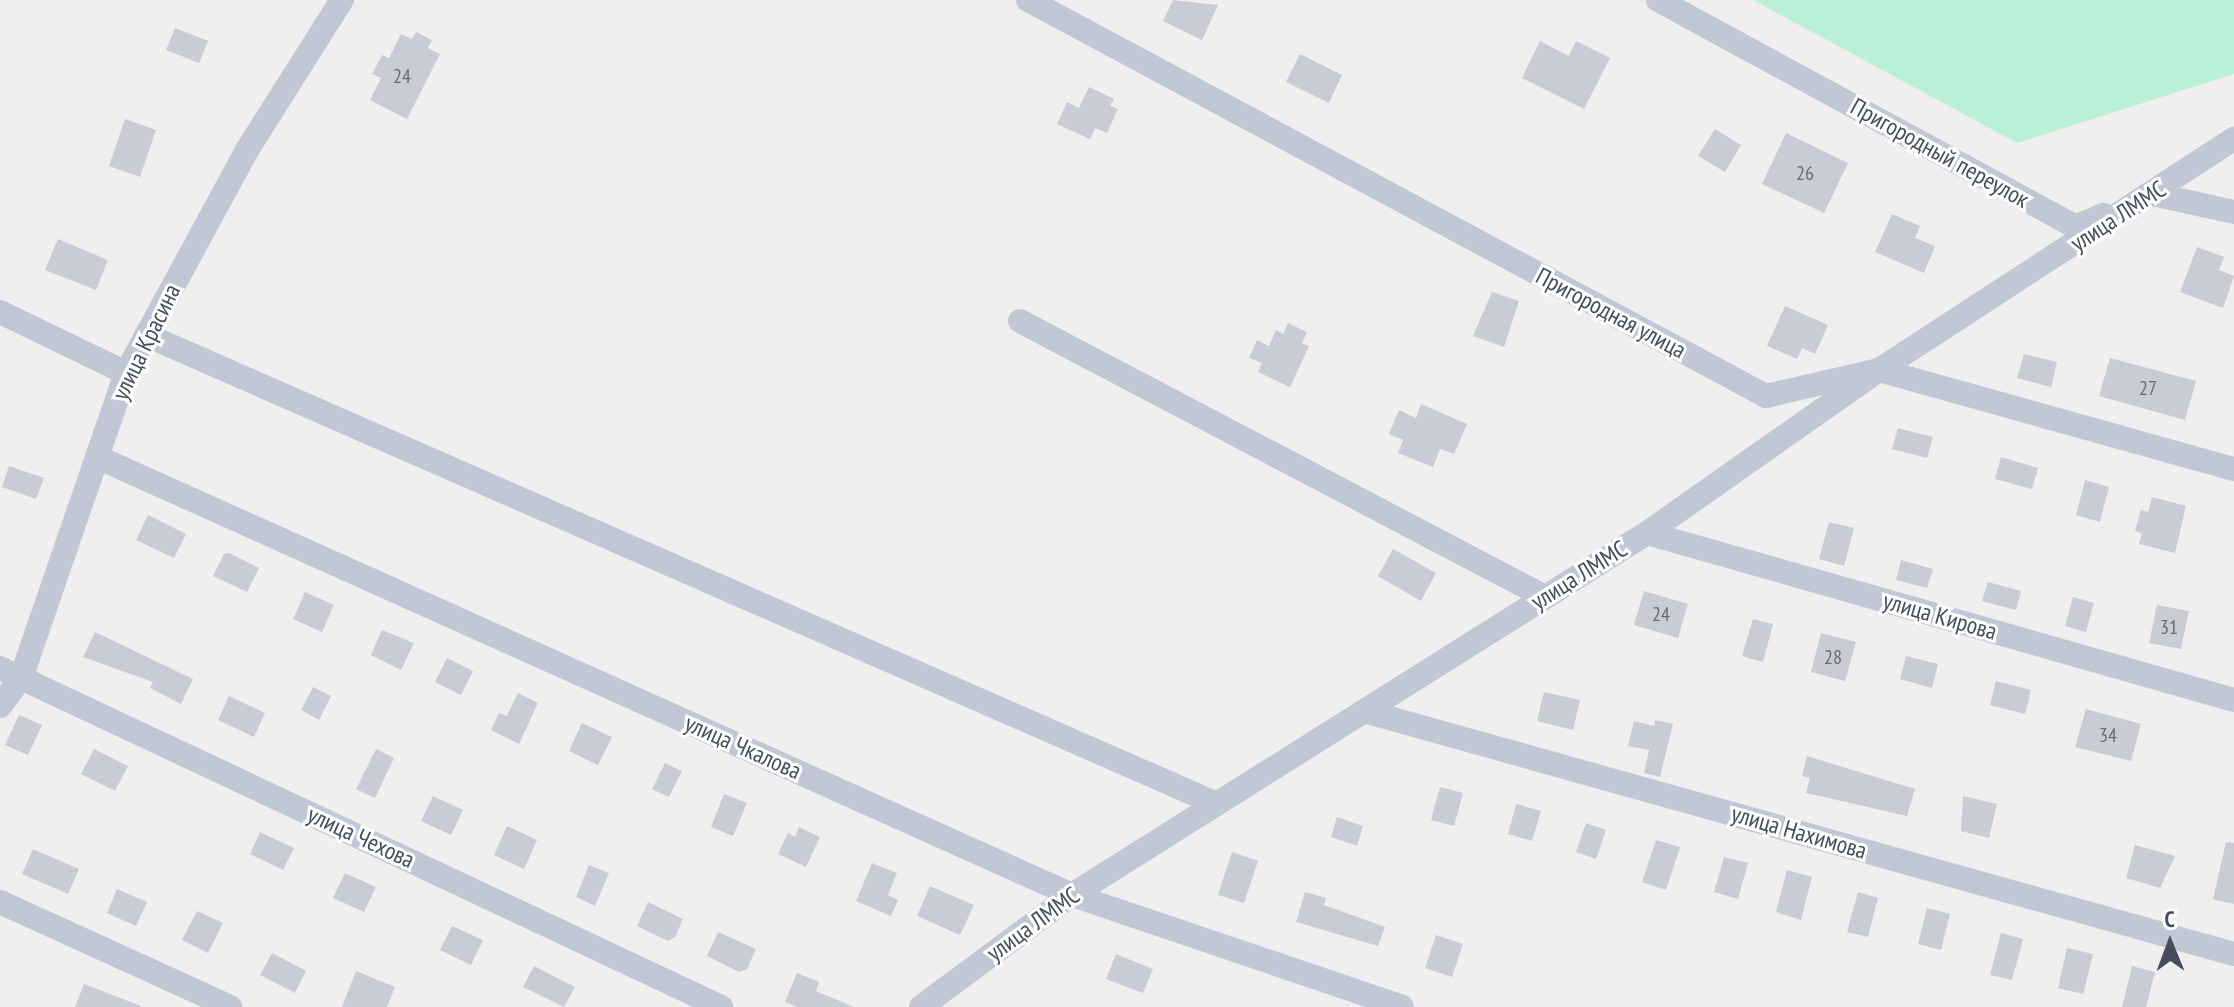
<!DOCTYPE html>
<html>
<head>
<meta charset="utf-8">
<style>
  body { margin:0 }
  #map { position:relative; width:2234px; height:1007px; overflow:hidden; background:#f1eeee; font-family:"PT Sans Narrow",sans-serif }
  div>[style] { position:absolute }
  .green>* { inset:0; background:#baf0d9 }
  .building>* { inset:0; background:#c9ccd4 }
  .minor>* { height:24px; margin:-12px; padding:0 12px; transform-origin:12px; border-radius:12px; background:#c1c7d4 }
  span { translate:-50% -50%; white-space:nowrap; text-align:center; line-height:1.15; -webkit-text-stroke:6px #fff; paint-order:stroke }
  .number-label { font-size:20px; color:#666d7a }
  .number-label span { -webkit-text-stroke-width:0 }
  .street-label { font-size:24px; color:#454d5c }
  .north { position:absolute; left:2130px; top:903px; width:80px; height:80px; -webkit-text-stroke:6px #fff; paint-order:stroke; rotate:359deg; font-size:22px; font-weight:700; line-height:32px; text-align:center; color:#454d5c }
  .north::after { content:''; display:block; margin:auto; width:28px; height:36px; background:#454d5c; clip-path:polygon(50% 0,100% 100%,50% 72%,0 100%) }
</style>
</head>
<body>
<div id="map">
  <div class="green">
    <i style="clip-path:polygon(1753px 0,2234px 0,2234px 74px,2017px 143px)"></i>
  </div>
  <div class="building">
    <i style="clip-path:polygon(1173px 0,1218px 5px,1202px 40px,1163px 21px)"></i>
    <i style="clip-path:polygon(175px 28px,208px 41px,199px 63px,166px 50px)"></i>
    <i style="clip-path:polygon(416px 32px,432px 40px,428px 48px,440px 54px,407px 119px,370px 100px,381px 78px,372px 74px,382px 55px,389px 58px,401px 34px,412px 39px)"></i>
    <i style="clip-path:polygon(1540px 41px,1569px 56px,1576px 41px,1610px 58px,1584px 109px,1522px 78px)"></i>
    <i style="clip-path:polygon(1300px 54px,1342px 75px,1329px 103px,1286px 82px)"></i>
    <i style="clip-path:polygon(1089px 87px,1114px 99px,1110px 106px,1118px 109px,1107px 133px,1095px 128px,1090px 139px,1057px 124px,1067px 102px,1079px 108px)"></i>
    <i style="clip-path:polygon(125px 119px,156px 130px,140px 177px,109px 166px)"></i>
    <i style="clip-path:polygon(1715px 129px,1741px 145px,1725px 172px,1698px 156px)"></i>
    <i style="clip-path:polygon(1786px 133px,1848px 163px,1824px 213px,1762px 184px)"></i>
    <i style="clip-path:polygon(1892px 214px,1920px 226px,1915px 238px,1935px 246px,1924px 273px,1875px 252px)"></i>
    <i style="clip-path:polygon(58px 239px,108px 260px,96px 290px,45px 270px)"></i>
    <i style="clip-path:polygon(2197px 247px,2224px 257px,2219px 270px,2234px 276px,2223px 308px,2180px 292px)"></i>
    <i style="clip-path:polygon(1492px 292px,1519px 301px,1504px 347px,1473px 336px)"></i>
    <i style="clip-path:polygon(1785px 306px,1828px 325px,1815px 354px,1802px 348px,1797px 359px,1767px 346px)"></i>
    <i style="clip-path:polygon(1288px 323px,1307px 332px,1302px 343px,1309px 346px,1290px 387px,1258px 372px,1262px 363px,1249px 358px,1257px 340px,1269px 346px,1276px 330px,1283px 334px)"></i>
    <i style="clip-path:polygon(2024px 354px,2057px 362px,2051px 387px,2017px 378px)"></i>
    <i style="clip-path:polygon(2110px 358px,2196px 381px,2185px 420px,2099px 396px)"></i>
    <i style="clip-path:polygon(1421px 404px,1467px 424px,1454px 454px,1440px 449px,1433px 467px,1398px 453px,1403px 440px,1389px 434px,1399px 410px,1416px 418px)"></i>
    <i style="clip-path:polygon(1898px 428px,1933px 437px,1927px 458px,1892px 449px)"></i>
    <i style="clip-path:polygon(2001px 457px,2038px 468px,2032px 489px,1995px 479px)"></i>
    <i style="clip-path:polygon(9px 466px,44px 478px,36px 499px,2px 487px)"></i>
    <i style="clip-path:polygon(2085px 480px,2109px 487px,2100px 522px,2076px 515px)"></i>
    <i style="clip-path:polygon(2152px 497px,2186px 506px,2175px 553px,2139px 544px,2142px 533px,2135px 531px,2141px 510px,2148px 512px)"></i>
    <i style="clip-path:polygon(148px 515px,186px 534px,174px 558px,136px 540px)"></i>
    <i style="clip-path:polygon(1829px 522px,1854px 528px,1844px 566px,1819px 559px)"></i>
    <i style="clip-path:polygon(1393px 549px,1436px 573px,1421px 601px,1378px 576px)"></i>
    <i style="clip-path:polygon(229px 553px,259px 568px,247px 592px,213px 576px,224px 554px)"></i>
    <i style="clip-path:polygon(1901px 560px,1933px 569px,1927px 588px,1896px 580px)"></i>
    <i style="clip-path:polygon(1988px 582px,2021px 591px,2016px 610px,1982px 601px)"></i>
    <i style="clip-path:polygon(1644px 591px,1688px 604px,1678px 638px,1634px 625px)"></i>
    <i style="clip-path:polygon(305px 592px,334px 605px,322px 632px,293px 619px)"></i>
    <i style="clip-path:polygon(2073px 597px,2094px 603px,2086px 632px,2065px 626px)"></i>
    <i style="clip-path:polygon(2157px 605px,2189px 611px,2181px 649px,2149px 643px)"></i>
    <i style="clip-path:polygon(1753px 619px,1773px 624px,1763px 662px,1742px 656px)"></i>
    <i style="clip-path:polygon(382px 630px,414px 643px,401px 670px,371px 655px)"></i>
    <i style="clip-path:polygon(95px 632px,193px 679px,181px 704px,150px 688px,153px 682px,83px 657px)"></i>
    <i style="clip-path:polygon(1821px 633px,1856px 642px,1845px 681px,1811px 672px)"></i>
    <i style="clip-path:polygon(1906px 656px,1938px 664px,1932px 688px,1900px 679px)"></i>
    <i style="clip-path:polygon(447px 658px,473px 671px,461px 695px,435px 682px)"></i>
    <i style="clip-path:polygon(1996px 681px,2031px 690px,2025px 714px,1990px 705px)"></i>
    <i style="clip-path:polygon(313px 687px,331px 696px,319px 720px,301px 710px)"></i>
    <i style="clip-path:polygon(1544px 692px,1580px 700px,1573px 730px,1537px 721px)"></i>
    <i style="clip-path:polygon(518px 693px,538px 703px,519px 744px,491px 730px,499px 713px,507px 716px)"></i>
    <i style="clip-path:polygon(229px 696px,265px 713px,254px 737px,218px 720px)"></i>
    <i style="clip-path:polygon(2086px 709px,2141px 724px,2131px 761px,2075px 747px)"></i>
    <i style="clip-path:polygon(19px 715px,42px 725px,28px 755px,5px 745px)"></i>
    <i style="clip-path:polygon(1655px 720px,1673px 724px,1660px 777px,1644px 773px,1649px 750px,1628px 746px,1634px 721px,1654px 726px)"></i>
    <i style="clip-path:polygon(582px 723px,612px 737px,598px 765px,569px 751px)"></i>
    <i style="clip-path:polygon(94px 749px,128px 766px,115px 791px,81px 774px)"></i>
    <i style="clip-path:polygon(376px 749px,394px 758px,375px 798px,356px 789px)"></i>
    <i style="clip-path:polygon(1807px 756px,1915px 789px,1907px 816px,1806px 793px,1810px 778px,1802px 776px)"></i>
    <i style="clip-path:polygon(665px 763px,682px 771px,669px 797px,652px 789px)"></i>
    <i style="clip-path:polygon(1440px 787px,1463px 793px,1454px 826px,1431px 820px)"></i>
    <i style="clip-path:polygon(724px 794px,747px 803px,733px 836px,711px 827px)"></i>
    <i style="clip-path:polygon(433px 796px,463px 810px,451px 835px,421px 821px)"></i>
    <i style="clip-path:polygon(1963px 796px,1997px 804px,1989px 838px,1961px 831px)"></i>
    <i style="clip-path:polygon(1516px 804px,1541px 811px,1532px 841px,1508px 834px)"></i>
    <i style="clip-path:polygon(1337px 817px,1363px 826px,1357px 846px,1331px 837px)"></i>
    <i style="clip-path:polygon(1586px 823px,1606px 830px,1596px 859px,1576px 852px)"></i>
    <i style="clip-path:polygon(507px 826px,537px 840px,524px 869px,494px 855px)"></i>
    <i style="clip-path:polygon(799px 827px,820px 837px,806px 867px,778px 854px,788px 833px,795px 837px)"></i>
    <i style="clip-path:polygon(260px 832px,294px 848px,283px 870px,250px 854px)"></i>
    <i style="clip-path:polygon(1656px 840px,1680px 847px,1666px 890px,1642px 882px)"></i>
    <i style="clip-path:polygon(2226px 842px,2234px 843px,2234px 904px,2213px 899px)"></i>
    <i style="clip-path:polygon(2135px 845px,2175px 856px,2160px 888px,2126px 878px)"></i>
    <i style="clip-path:polygon(33px 849px,79px 869px,68px 894px,22px 874px)"></i>
    <i style="clip-path:polygon(1232px 852px,1258px 861px,1244px 903px,1218px 895px)"></i>
    <i style="clip-path:polygon(1724px 857px,1748px 863px,1738px 899px,1714px 892px)"></i>
    <i style="clip-path:polygon(872px 863px,897px 873px,888px 895px,898px 900px,891px 916px,856px 901px)"></i>
    <i style="clip-path:polygon(589px 865px,609px 873px,595px 906px,576px 897px)"></i>
    <i style="clip-path:polygon(1787px 870px,1812px 877px,1801px 920px,1776px 912px)"></i>
    <i style="clip-path:polygon(345px 873px,376px 887px,364px 912px,333px 898px)"></i>
    <i style="clip-path:polygon(930px 886px,974px 905px,960px 935px,917px 916px)"></i>
    <i style="clip-path:polygon(117px 889px,147px 902px,136px 926px,107px 913px)"></i>
    <i style="clip-path:polygon(1305px 892px,1326px 898px,1324px 905px,1385px 927px,1378px 946px,1296px 922px)"></i>
    <i style="clip-path:polygon(1858px 892px,1878px 898px,1868px 937px,1847px 932px)"></i>
    <i style="clip-path:polygon(648px 902px,683px 919px,675px 937px,668px 941px,637px 926px)"></i>
    <i style="clip-path:polygon(1927px 908px,1950px 914px,1941px 950px,1918px 944px)"></i>
    <i style="clip-path:polygon(197px 911px,223px 923px,208px 953px,182px 940px)"></i>
    <i style="clip-path:polygon(452px 926px,483px 940px,471px 965px,440px 950px)"></i>
    <i style="clip-path:polygon(718px 932px,756px 949px,747px 969px,739px 972px,707px 956px)"></i>
    <i style="clip-path:polygon(2001px 933px,2023px 939px,2012px 980px,1990px 975px)"></i>
    <i style="clip-path:polygon(1436px 935px,1463px 944px,1452px 977px,1425px 968px)"></i>
    <i style="clip-path:polygon(2067px 948px,2093px 954px,2083px 994px,2058px 988px)"></i>
    <i style="clip-path:polygon(272px 953px,306px 971px,295px 993px,260px 975px)"></i>
    <i style="clip-path:polygon(1116px 954px,1153px 969px,1143px 993px,1106px 979px)"></i>
    <i style="clip-path:polygon(534px 966px,575px 987px,564px 1007px,523px 987px)"></i>
    <i style="clip-path:polygon(2132px 966px,2155px 972px,2146px 1007px,2122px 1007px)"></i>
    <i style="clip-path:polygon(356px 971px,395px 987px,387px 1007px,342px 1007px)"></i>
    <i style="clip-path:polygon(797px 973px,819px 982px,816px 991px,854px 1007px,797px 1007px,785px 1002px)"></i>
    <i style="clip-path:polygon(84px 984px,141px 1006px,140px 1007px,75px 1007px)"></i>
  </div>
  <div class="minor">
    <i style="left:1028px;top:0;width:838px;rotate:28.22deg"></i>
    <i style="left:1766px;top:396px;width:116px;rotate:-13deg"></i>
    <i style="left:1879px;top:370px;width:369px;rotate:15.6deg"></i>
    <i style="left:1658px;top:0;width:476px;rotate:28.5deg"></i>
    <i style="left:2076px;top:227px;width:30px;rotate:-24deg"></i>
    <i style="left:2145px;top:197px;width:9px;rotate:-21deg"></i>
    <i style="left:2153px;top:194px;width:83px;rotate:12.5deg"></i>
    <i style="left:0;top:312px;width:140px;rotate:25.8deg"></i>
    <i style="left:1020px;top:321px;width:593px;rotate:27.73deg"></i>
    <i style="left:146px;top:335px;width:1169px;rotate:23.65deg"></i>
    <i style="left:97px;top:457px;width:1069px;rotate:24.19deg"></i>
    <i style="left:1072px;top:895px;width:348px;rotate:18.7deg"></i>
    <i style="left:1647px;top:533px;width:610px;rotate:15.88deg"></i>
    <i style="left:0;top:668px;width:797px;rotate:25.18deg"></i>
    <i style="left:0;top:706px;width:35px;rotate:-53deg"></i>
    <i style="left:21px;top:678px;width:323px;rotate:-71deg"></i>
    <i style="left:126px;top:373px;width:254px;rotate:-61.5deg"></i>
    <i style="left:247px;top:150px;width:178px;rotate:-57.7deg"></i>
    <i style="left:1364px;top:711px;width:903px;rotate:15.61deg"></i>
    <i style="left:0;top:902px;width:253px;rotate:24.5deg"></i>
    <i style="left:921px;top:1007px;width:188px;rotate:-36.6deg"></i>
    <i style="left:1072px;top:895px;width:679px;rotate:-32.19deg"></i>
    <i style="left:1647px;top:533px;width:284px;rotate:-35.1deg"></i>
    <i style="left:1879px;top:370px;width:424px;rotate:-33.1deg"></i>
  </div>
  <div class="number-label">
    <span style="left:402px;top:76px">24</span>
    <span style="left:1805px;top:173px">26</span>
    <span style="left:2148px;top:388px">27</span>
    <span style="left:1661px;top:614px">24</span>
    <span style="left:2169px;top:627px">31</span>
    <span style="left:1833px;top:657px">28</span>
    <span style="left:2108px;top:735px">34</span>
  </div>
  <div class="street-label">
    <span style="left:1940px;top:153px;rotate:29deg">Пригородный переулок</span>
    <span style="left:2118px;top:216px;rotate:-33deg">улица ЛММС</span>
    <span style="left:1611px;top:313px;rotate:28deg">Пригородная улица</span>
    <span style="left:146px;top:342px;rotate:-64deg">улица Красина</span>
    <span style="left:1579px;top:575px;rotate:-32deg">улица ЛММС</span>
    <span style="left:1940px;top:616px;rotate:16deg">улица Кирова</span>
    <span style="left:743px;top:747px;rotate:24deg">улица Чкалова</span>
    <span style="left:1799px;top:832px;rotate:16deg">улица Нахимова</span>
    <span style="left:361px;top:837px;rotate:25deg">улица Чехова</span>
    <span style="left:1033px;top:924px;rotate:-36deg">улица ЛММС</span>
  </div>
  <div class="north">С</div>
</div>
</body>
</html>
